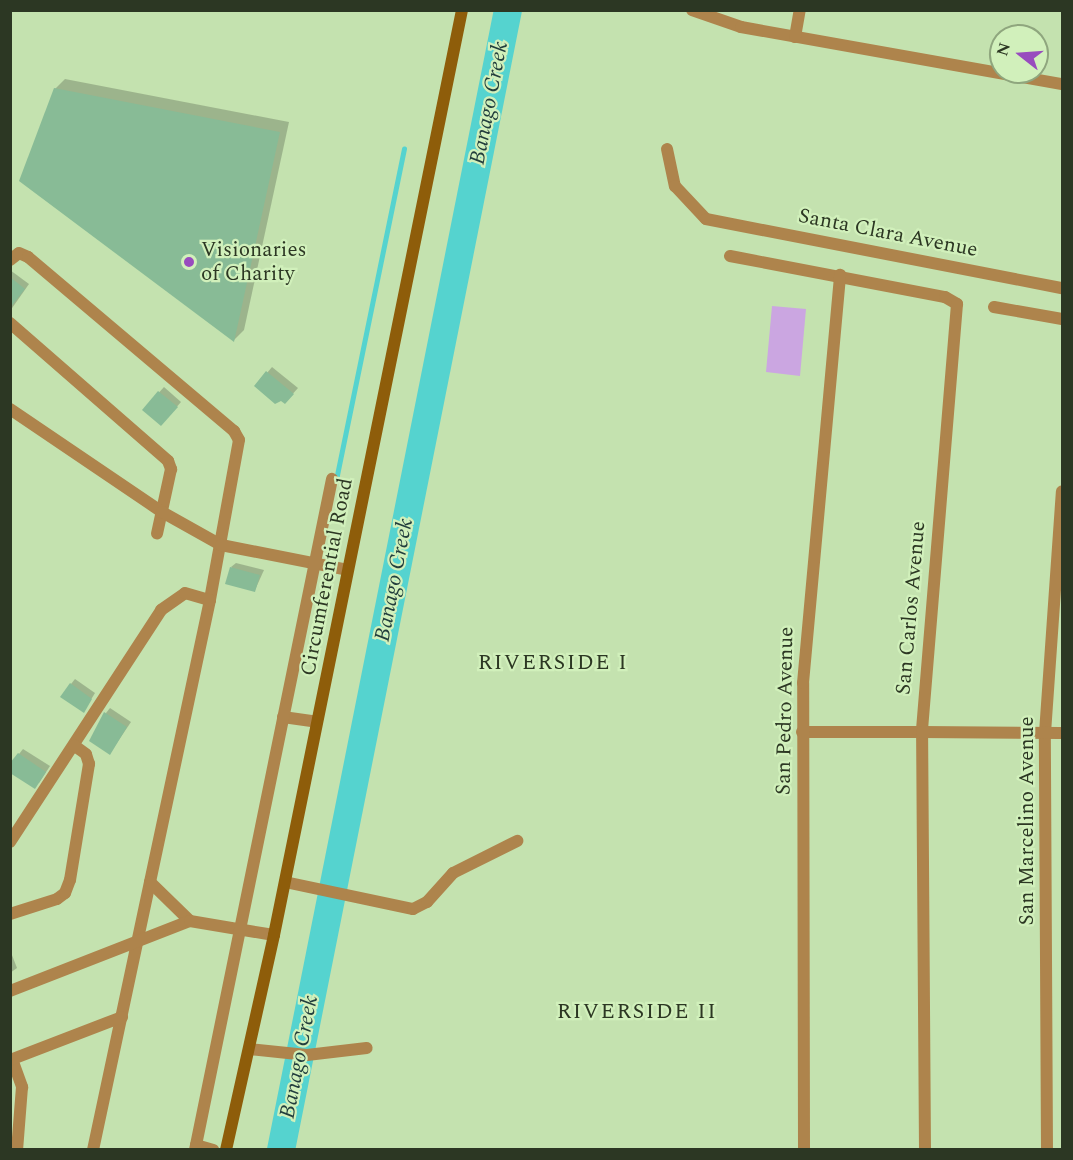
<!DOCTYPE html>
<html>
<head>
<meta charset="utf-8">
<style>
  body { margin:0 }
  #map { position:relative; width:1073px; height:1160px; overflow:hidden; background:#c4e2af; font-family:Spectral,serif }
  div>[style] { position:absolute }
  .green>* { inset:0; background:#cba6e1 }
  .shadow>* { inset:0; background:#0003 }
  .stream>* { height:4.5px; margin:-2.25px; padding:0 2.25px; transform-origin:2.25px; border-radius:2.25px; background:#55d3cf }
  .river>* { height:28px; margin:-14px; padding:0 14px; transform-origin:14px; border-radius:14px; background:#55d3cf }
  .building>* { inset:0; background:#88bb96 }
  .minor>* { height:12px; margin:-6px; padding:0 6px; transform-origin:6px; border-radius:6px; background:#ae844c }
  .tertiary>* { height:12px; margin:-6px; padding:0 6px; transform-origin:6px; border-radius:6px; background:#ae844c }
  .secondary>* { height:12px; margin:-6px; padding:0 6px; transform-origin:6px; border-radius:6px; background:#8e5d0a }
  .dots>* { width:16px; height:16px; translate:-50% -50%; box-sizing:border-box; border:3px solid #d1f0bb; border-radius:50% }
  span { translate:-50% -50%; white-space:nowrap; text-align:center; line-height:1.15; -webkit-text-stroke:4.5px #d1f0bb; paint-order:stroke }
  .street-label { font-size:21px; color:#2c3723 }
  .poi-label { font-size:21px; color:#2c3723 }
  .left { translate:0 -50%; text-align:left }
  .water-label { font-size:22px; color:#223e3d; font-style:italic }
  .neighbourhood-label { font-size:22px; color:#2c3723; letter-spacing:1.5px }
  .frame { position:absolute; inset:0; border:12px solid #2c3723; pointer-events:none }
  .north { position:absolute; left:989px; top:24px; width:60px; height:60px; box-sizing:border-box; background:#d1f0bb; border:2px solid #8fa67e; border-radius:50%; rotate:287deg; font-size:16px; font-weight:700; line-height:24px; text-align:center; color:#2c3723 }
  .north::after { content:''; display:block; margin:auto; width:21px; height:27px; background:#984cbe; clip-path:polygon(50% 0,100% 100%,50% 72%,0 100%) }
</style>
</head>
<body>
<div id="map">
  <div class="green">
    <i style="clip-path:polygon(772px 306px,806px 309px,800px 376px,766px 372px)"></i>
  </div>
  <div class="shadow">
    <i style="clip-path:polygon(65px 79px,289px 122px,244px 330px,234px 340px,55px 89px)"></i>
    <i style="clip-path:polygon(10px 270px,29px 284px,10px 311px)"></i>
    <i style="clip-path:polygon(272px 367px,298px 388px,290px 397px,256px 386px)"></i>
    <i style="clip-path:polygon(164px 387px,181px 402px,166px 419px,144px 409px)"></i>
    <i style="clip-path:polygon(236px 563px,264px 570px,255px 590px,231px 567px)"></i>
    <i style="clip-path:polygon(75px 679px,95px 693px,84px 711px,71px 684px)"></i>
    <i style="clip-path:polygon(110px 708px,131px 722px,110px 753px,106px 713px)"></i>
    <i style="clip-path:polygon(23px 749px,50px 766px,39px 783px,19px 754px)"></i>
    <i style="clip-path:polygon(10px 950px,17px 968px,10px 973px)"></i>
  </div>
  <div class="stream">
    <i style="left:336px;top:480px;width:338px;rotate:-78.4deg"></i>
  </div>
  <div class="river">
    <i style="left:281px;top:1150px;width:1162px;rotate:-78.74deg"></i>
  </div>
  <div class="building">
    <i style="clip-path:polygon(54px 88px,280px 132px,234px 342px,19px 181px)"></i>
    <i style="clip-path:polygon(10px 277px,25px 289px,10px 308px)"></i>
    <i style="clip-path:polygon(266px 371px,294px 394px,285px 404px,281px 401px,275px 404px,254px 386px)"></i>
    <i style="clip-path:polygon(158px 391px,178px 407px,161px 426px,142px 410px)"></i>
    <i style="clip-path:polygon(230px 567px,260px 575px,255px 592px,225px 584px)"></i>
    <i style="clip-path:polygon(70px 683px,92px 699px,84px 713px,60px 697px)"></i>
    <i style="clip-path:polygon(104px 712px,127px 727px,110px 755px,89px 741px)"></i>
    <i style="clip-path:polygon(18px 753px,46px 772px,35px 789px,10px 773px,10px 763px)"></i>
  </div>
  <div class="minor">
    <i style="left:692px;top:10px;width:52px;rotate:19.1deg"></i>
    <i style="left:741px;top:27px;width:326px;rotate:10.1deg"></i>
    <i style="left:795px;top:37px;width:27px;rotate:-80deg"></i>
    <i style="left:667px;top:149px;width:38px;rotate:78deg"></i>
    <i style="left:675px;top:186px;width:45px;rotate:46.8deg"></i>
    <i style="left:706px;top:219px;width:363px;rotate:11deg"></i>
    <i style="left:730px;top:256px;width:219px;rotate:10.8deg"></i>
    <i style="left:945px;top:297px;width:14px;rotate:30deg"></i>
    <i style="left:957px;top:304px;width:429px;rotate:94.7deg"></i>
    <i style="left:922px;top:732px;width:120px;rotate:180deg"></i>
    <i style="left:10px;top:260px;width:11px;rotate:-38deg"></i>
    <i style="left:19px;top:253px;width:10px;rotate:24deg"></i>
    <i style="left:28px;top:257px;width:270px;rotate:40.2deg"></i>
    <i style="left:234px;top:431px;width:10px;rotate:61deg"></i>
    <i style="left:239px;top:440px;width:163px;rotate:100.3deg"></i>
    <i style="left:210px;top:600px;width:562px;rotate:102.01deg"></i>
    <i style="left:994px;top:307px;width:69px;rotate:10deg"></i>
    <i style="left:10px;top:323px;width:210px;rotate:41.1deg"></i>
    <i style="left:168px;top:461px;width:9px;rotate:69deg"></i>
    <i style="left:171px;top:469px;width:66px;rotate:102.2deg"></i>
    <i style="left:10px;top:409px;width:184px;rotate:34.1deg"></i>
    <i style="left:162px;top:512px;width:68px;rotate:29.2deg"></i>
    <i style="left:221px;top:545px;width:129px;rotate:11.1deg"></i>
    <i style="left:283px;top:717px;width:34px;rotate:8deg"></i>
    <i style="left:10px;top:842px;width:277px;rotate:-56.9deg"></i>
    <i style="left:161px;top:610px;width:29px;rotate:-35deg"></i>
    <i style="left:185px;top:593px;width:26px;rotate:16deg"></i>
    <i style="left:150px;top:882px;width:56px;rotate:44.3deg"></i>
    <i style="left:285px;top:882px;width:131px;rotate:11.9deg"></i>
    <i style="left:413px;top:909px;width:16px;rotate:-27deg"></i>
    <i style="left:427px;top:902px;width:39px;rotate:-48deg"></i>
    <i style="left:453px;top:873px;width:72px;rotate:-26.6deg"></i>
    <i style="left:10px;top:914px;width:49px;rotate:-17.7deg"></i>
    <i style="left:57px;top:899px;width:10px;rotate:-37deg"></i>
    <i style="left:65px;top:893px;width:14px;rotate:-69deg"></i>
    <i style="left:70px;top:880px;width:118px;rotate:-80.7deg"></i>
    <i style="left:89px;top:764px;width:10px;rotate:-107deg"></i>
    <i style="left:86px;top:754px;width:14px;rotate:-144deg"></i>
    <i style="left:10px;top:991px;width:193px;rotate:-21.3deg"></i>
    <i style="left:190px;top:921px;width:85px;rotate:9.5deg"></i>
    <i style="left:249px;top:1049px;width:58px;rotate:5.9deg"></i>
    <i style="left:307px;top:1055px;width:60px;rotate:-6.7deg"></i>
    <i style="left:12px;top:1059px;width:30px;rotate:70deg"></i>
    <i style="left:22px;top:1087px;width:63px;rotate:94.5deg"></i>
    <i style="left:10px;top:1060px;width:120px;rotate:-21deg"></i>
    <i style="left:196px;top:1145px;width:18px;rotate:16deg"></i>
    <i style="left:195px;top:1150px;width:685px;rotate:-78.46deg"></i>
    <i style="left:804px;top:1150px;width:467px;rotate:-90.1deg"></i>
    <i style="left:803px;top:683px;width:410px;rotate:-84.8deg"></i>
    <i style="left:1047px;top:1150px;width:417px;rotate:-90.3deg"></i>
    <i style="left:1045px;top:733px;width:242px;rotate:-86deg"></i>
  </div>
  <div class="tertiary">
    <i style="left:925px;top:1150px;width:418px;rotate:-90.4deg"></i>
    <i style="left:922px;top:732px;width:140px;rotate:0.4deg"></i>
  </div>
  <div class="secondary">
    <i style="left:226px;top:1150px;width:220px;rotate:-77.4deg"></i>
    <i style="left:274px;top:935px;width:944px;rotate:-78.51deg"></i>
  </div>
  <div class="dots">
    <i style="left:189px;top:262px;background:#984cbe"></i>
  </div>
  <div class="street-label">
    <span style="left:888px;top:233px;rotate:11deg">Santa Clara Avenue</span>
    <span style="left:327px;top:577px;rotate:-79deg">Circumferential Road</span>
    <span style="left:911px;top:608px;rotate:-85deg">San Carlos Avenue</span>
    <span style="left:785px;top:711px;rotate:-89deg">San Pedro Avenue</span>
    <span style="left:1027px;top:821px;rotate:-90deg">San Marcelino Avenue</span>
  </div>
  <div class="poi-label">
    <span class="left" style="left:201px;top:262px">Visionaries<br>of Charity</span>
  </div>
  <div class="water-label">
    <span style="left:489px;top:103px;rotate:-79deg">Banago Creek</span>
    <span style="left:394px;top:580px;rotate:-79deg">Banago Creek</span>
    <span style="left:299px;top:1057px;rotate:-79deg">Banago Creek</span>
  </div>
  <div class="neighbourhood-label">
    <span style="left:553px;top:663px">RIVERSIDE I</span>
    <span style="left:637px;top:1012px">RIVERSIDE II</span>
  </div>
  <div class="frame"></div>
  <div class="north">N</div>
</div>
</body>
</html>
